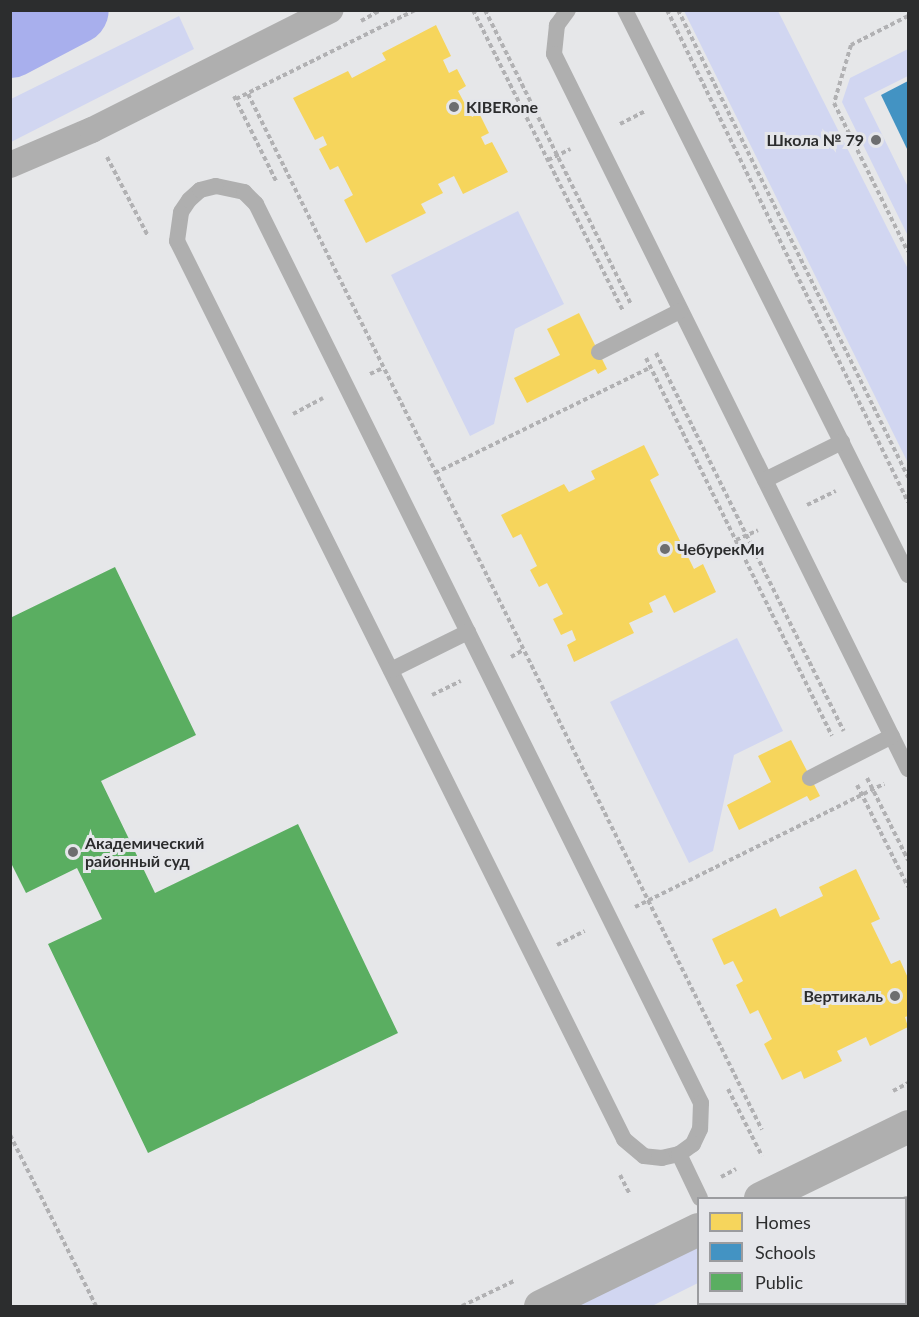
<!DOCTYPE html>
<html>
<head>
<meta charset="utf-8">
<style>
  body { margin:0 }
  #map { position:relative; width:919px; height:1317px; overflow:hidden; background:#e6e7e9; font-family:Lato,sans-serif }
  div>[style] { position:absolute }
  .green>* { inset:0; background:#d1d6f1 }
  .homes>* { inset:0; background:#f6d55c }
  .schools>* { inset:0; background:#4393c3 }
  .public>* { inset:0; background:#5aae61 }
  .river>* { height:68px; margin:-34px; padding:0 34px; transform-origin:34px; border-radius:34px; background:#a8afed }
  .path>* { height:4px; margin-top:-2px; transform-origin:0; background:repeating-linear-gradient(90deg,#b1b1b3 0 4.5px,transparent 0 7.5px) }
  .service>* { height:16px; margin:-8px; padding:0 8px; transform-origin:8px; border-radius:8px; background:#afafaf }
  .pedestrian>* { height:26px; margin:-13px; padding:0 13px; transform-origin:13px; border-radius:13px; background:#afafaf }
  .minor>* { height:33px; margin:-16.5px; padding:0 16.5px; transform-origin:16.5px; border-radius:16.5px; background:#afafaf }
  .tertiary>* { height:33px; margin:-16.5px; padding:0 16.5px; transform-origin:16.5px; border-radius:16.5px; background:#afafaf }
  .dots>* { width:16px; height:16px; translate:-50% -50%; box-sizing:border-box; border:3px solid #e5e6ea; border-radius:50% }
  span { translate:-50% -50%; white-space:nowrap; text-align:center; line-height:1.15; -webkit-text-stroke:6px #e5e6ea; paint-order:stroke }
  .poi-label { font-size:16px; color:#2c2d2e; font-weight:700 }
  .left { translate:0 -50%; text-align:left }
  .right { translate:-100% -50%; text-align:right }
  .frame { position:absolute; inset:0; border:12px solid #2c2d2e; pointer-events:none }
  .legend { position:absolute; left:697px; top:1197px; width:210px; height:108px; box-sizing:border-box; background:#e5e6ea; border:2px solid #9b9c9f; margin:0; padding:8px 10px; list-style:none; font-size:18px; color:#2c2d2e }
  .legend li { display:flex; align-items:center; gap:12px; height:30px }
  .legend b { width:30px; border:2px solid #9b9c9f }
</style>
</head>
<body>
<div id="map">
  <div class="green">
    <i style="clip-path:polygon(684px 11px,778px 11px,908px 269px,908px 463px)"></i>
    <i style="clip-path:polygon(179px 16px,194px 49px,11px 142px,11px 99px)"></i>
    <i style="clip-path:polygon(908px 49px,908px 76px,864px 98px,908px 187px,908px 236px,842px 102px,850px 78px)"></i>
    <i style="clip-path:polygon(518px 211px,564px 304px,515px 329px,494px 424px,470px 436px,391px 275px)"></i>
    <i style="clip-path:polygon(737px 638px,783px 731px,734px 755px,713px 851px,689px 863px,610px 702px)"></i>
    <i style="clip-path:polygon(698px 1243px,698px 1283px,652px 1306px,575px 1306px)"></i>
  </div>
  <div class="homes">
    <i style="clip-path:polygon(436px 25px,451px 56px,443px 60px,449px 73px,457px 69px,466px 86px,458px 91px,472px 117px,479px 113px,489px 133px,481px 137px,485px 145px,492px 142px,508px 172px,463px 194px,454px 176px,438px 184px,443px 193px,421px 204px,426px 213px,366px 243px,344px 200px,353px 195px,338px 166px,330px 170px,319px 149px,327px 145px,323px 136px,315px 140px,293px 98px,348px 71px,352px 78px,386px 60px,382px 53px)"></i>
    <i style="clip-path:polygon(579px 313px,607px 369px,598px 374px,595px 369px,527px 403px,514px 378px,560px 355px,547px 329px)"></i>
    <i style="clip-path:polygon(644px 445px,659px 475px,650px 480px,694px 569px,703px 564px,716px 592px,674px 613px,665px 595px,649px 603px,653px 612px,629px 623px,634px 633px,574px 662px,567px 645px,576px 640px,572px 630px,561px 635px,553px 619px,563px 614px,547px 583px,539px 587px,530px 570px,537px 566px,521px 534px,513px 538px,501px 515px,564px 484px,569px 492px,595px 479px,591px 471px)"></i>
    <i style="clip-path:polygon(791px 740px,820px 796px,810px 801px,807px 796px,739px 830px,727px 805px,771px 782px,758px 756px)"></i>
    <i style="clip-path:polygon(856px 869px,880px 919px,871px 923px,891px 964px,900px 960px,908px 978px,908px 1016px,905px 1017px,908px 1027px,870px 1046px,866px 1037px,837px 1051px,842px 1061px,804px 1079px,801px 1071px,782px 1080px,764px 1044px,772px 1039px,758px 1010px,750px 1014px,736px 985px,743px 981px,733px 961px,724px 965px,712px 939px,776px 908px,780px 917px,823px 896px,819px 887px)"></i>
  </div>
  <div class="schools">
    <i style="clip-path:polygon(908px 81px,908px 151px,881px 95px)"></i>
  </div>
  <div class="public">
    <i style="clip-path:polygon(115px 567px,196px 735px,101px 781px,155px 893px,298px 824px,398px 1033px,148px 1153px,48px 944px,102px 919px,77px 868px,26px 893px,10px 861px,10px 618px)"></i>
  </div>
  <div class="river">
    <i style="left:10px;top:44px;width:73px;rotate:-27.6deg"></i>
  </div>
  <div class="path">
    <i style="left:473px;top:10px;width:336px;rotate:63.5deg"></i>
    <i style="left:485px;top:10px;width:328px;rotate:63.6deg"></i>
    <i style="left:667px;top:10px;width:548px;rotate:63.9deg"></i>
    <i style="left:678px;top:10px;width:521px;rotate:63.78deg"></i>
    <i style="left:908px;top:16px;width:64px;rotate:153deg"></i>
    <i style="left:851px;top:45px;width:60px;rotate:106.3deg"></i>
    <i style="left:834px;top:103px;width:166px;rotate:63.6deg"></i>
    <i style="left:361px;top:21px;width:23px;rotate:-29deg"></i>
    <i style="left:248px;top:94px;width:1156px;rotate:63.61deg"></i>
    <i style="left:234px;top:96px;width:97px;rotate:63.7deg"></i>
    <i style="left:236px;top:99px;width:200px;rotate:-26.4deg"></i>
    <i style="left:620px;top:124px;width:29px;rotate:-27deg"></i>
    <i style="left:107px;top:157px;width:89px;rotate:62.6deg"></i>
    <i style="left:548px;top:160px;width:25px;rotate:-26deg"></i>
    <i style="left:656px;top:353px;width:422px;rotate:63.6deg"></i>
    <i style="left:646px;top:358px;width:421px;rotate:63.8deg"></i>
    <i style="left:370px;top:374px;width:14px;rotate:-25deg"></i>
    <i style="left:293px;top:414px;width:34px;rotate:-28deg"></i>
    <i style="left:435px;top:473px;width:241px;rotate:-26.1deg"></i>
    <i style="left:807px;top:505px;width:32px;rotate:-26deg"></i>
    <i style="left:736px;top:540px;width:24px;rotate:-24deg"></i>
    <i style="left:511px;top:657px;width:14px;rotate:-30deg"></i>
    <i style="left:432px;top:695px;width:32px;rotate:-26deg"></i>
    <i style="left:867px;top:778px;width:92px;rotate:63.4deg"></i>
    <i style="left:857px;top:785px;width:114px;rotate:63.4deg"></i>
    <i style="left:635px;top:907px;width:278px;rotate:-26.3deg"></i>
    <i style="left:557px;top:945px;width:31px;rotate:-27deg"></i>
    <i style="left:728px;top:1089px;width:75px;rotate:63.1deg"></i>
    <i style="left:893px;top:1091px;width:17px;rotate:-28deg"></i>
    <i style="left:10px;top:1135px;width:191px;rotate:63.3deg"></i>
    <i style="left:620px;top:1175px;width:22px;rotate:63deg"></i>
    <i style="left:721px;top:1177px;width:17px;rotate:-28deg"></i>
    <i style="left:462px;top:1306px;width:58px;rotate:-25.7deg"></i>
  </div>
  <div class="service">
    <i style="left:568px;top:10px;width:19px;rotate:126deg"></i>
    <i style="left:557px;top:25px;width:29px;rotate:96deg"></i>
    <i style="left:554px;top:54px;width:798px;rotate:63.66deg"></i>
    <i style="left:625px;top:10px;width:632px;rotate:63.39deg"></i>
    <i style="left:216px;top:186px;width:29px;rotate:12deg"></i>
    <i style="left:244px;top:192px;width:17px;rotate:45deg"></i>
    <i style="left:256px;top:204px;width:1003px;rotate:63.66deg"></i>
    <i style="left:701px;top:1103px;width:26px;rotate:92deg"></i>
    <i style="left:700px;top:1129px;width:17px;rotate:115deg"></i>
    <i style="left:693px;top:1144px;width:17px;rotate:144deg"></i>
    <i style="left:679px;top:1154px;width:17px;rotate:167deg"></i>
    <i style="left:662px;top:1158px;width:18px;rotate:-174deg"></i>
    <i style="left:644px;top:1156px;width:26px;rotate:-140deg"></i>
    <i style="left:624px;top:1139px;width:1003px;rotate:-116.46deg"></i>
    <i style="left:177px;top:241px;width:29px;rotate:-82deg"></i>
    <i style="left:181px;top:212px;width:14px;rotate:-56deg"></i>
    <i style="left:189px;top:200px;width:15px;rotate:-42deg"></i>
    <i style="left:200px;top:190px;width:16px;rotate:-14deg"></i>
    <i style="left:599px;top:352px;width:91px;rotate:-26.8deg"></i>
    <i style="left:765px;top:480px;width:86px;rotate:-26.3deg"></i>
    <i style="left:391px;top:670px;width:86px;rotate:-26.3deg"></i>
    <i style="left:810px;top:778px;width:92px;rotate:-27.1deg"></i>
    <i style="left:679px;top:1154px;width:49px;rotate:64.5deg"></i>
  </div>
  <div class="pedestrian">
    <i style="left:10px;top:165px;width:89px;rotate:-23.1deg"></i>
    <i style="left:92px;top:130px;width:267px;rotate:-26.7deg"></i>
  </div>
  <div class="minor">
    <i style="left:760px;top:1198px;width:165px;rotate:-25.9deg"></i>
    <i style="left:540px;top:1306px;width:176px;rotate:-26deg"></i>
  </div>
  <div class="tertiary">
    <i style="left:906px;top:1214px;width:3px;rotate:-45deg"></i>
    <i style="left:724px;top:1306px;width:6px;rotate:-18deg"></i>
  </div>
  <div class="dots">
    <i style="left:454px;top:107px;background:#6d6e6f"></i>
    <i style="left:876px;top:140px;background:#6d6e6f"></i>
    <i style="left:665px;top:549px;background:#6d6e6f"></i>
    <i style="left:73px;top:852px;background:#6d6e6f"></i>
    <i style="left:895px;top:996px;background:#6d6e6f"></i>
  </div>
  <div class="poi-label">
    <span class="left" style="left:466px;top:107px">KIBERone</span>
    <span class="right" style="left:864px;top:140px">Школа № 79</span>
    <span class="left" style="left:677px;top:549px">ЧебурекМи</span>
    <span class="left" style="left:85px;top:852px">Академический<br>районный суд</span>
    <span class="right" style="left:883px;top:996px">Вертикаль</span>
  </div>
  <div class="frame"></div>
  <ul class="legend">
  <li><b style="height:16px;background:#f6d55c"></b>Homes</li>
  <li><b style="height:16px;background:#4393c3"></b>Schools</li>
  <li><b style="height:16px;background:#5aae61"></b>Public</li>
  </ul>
</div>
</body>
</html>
